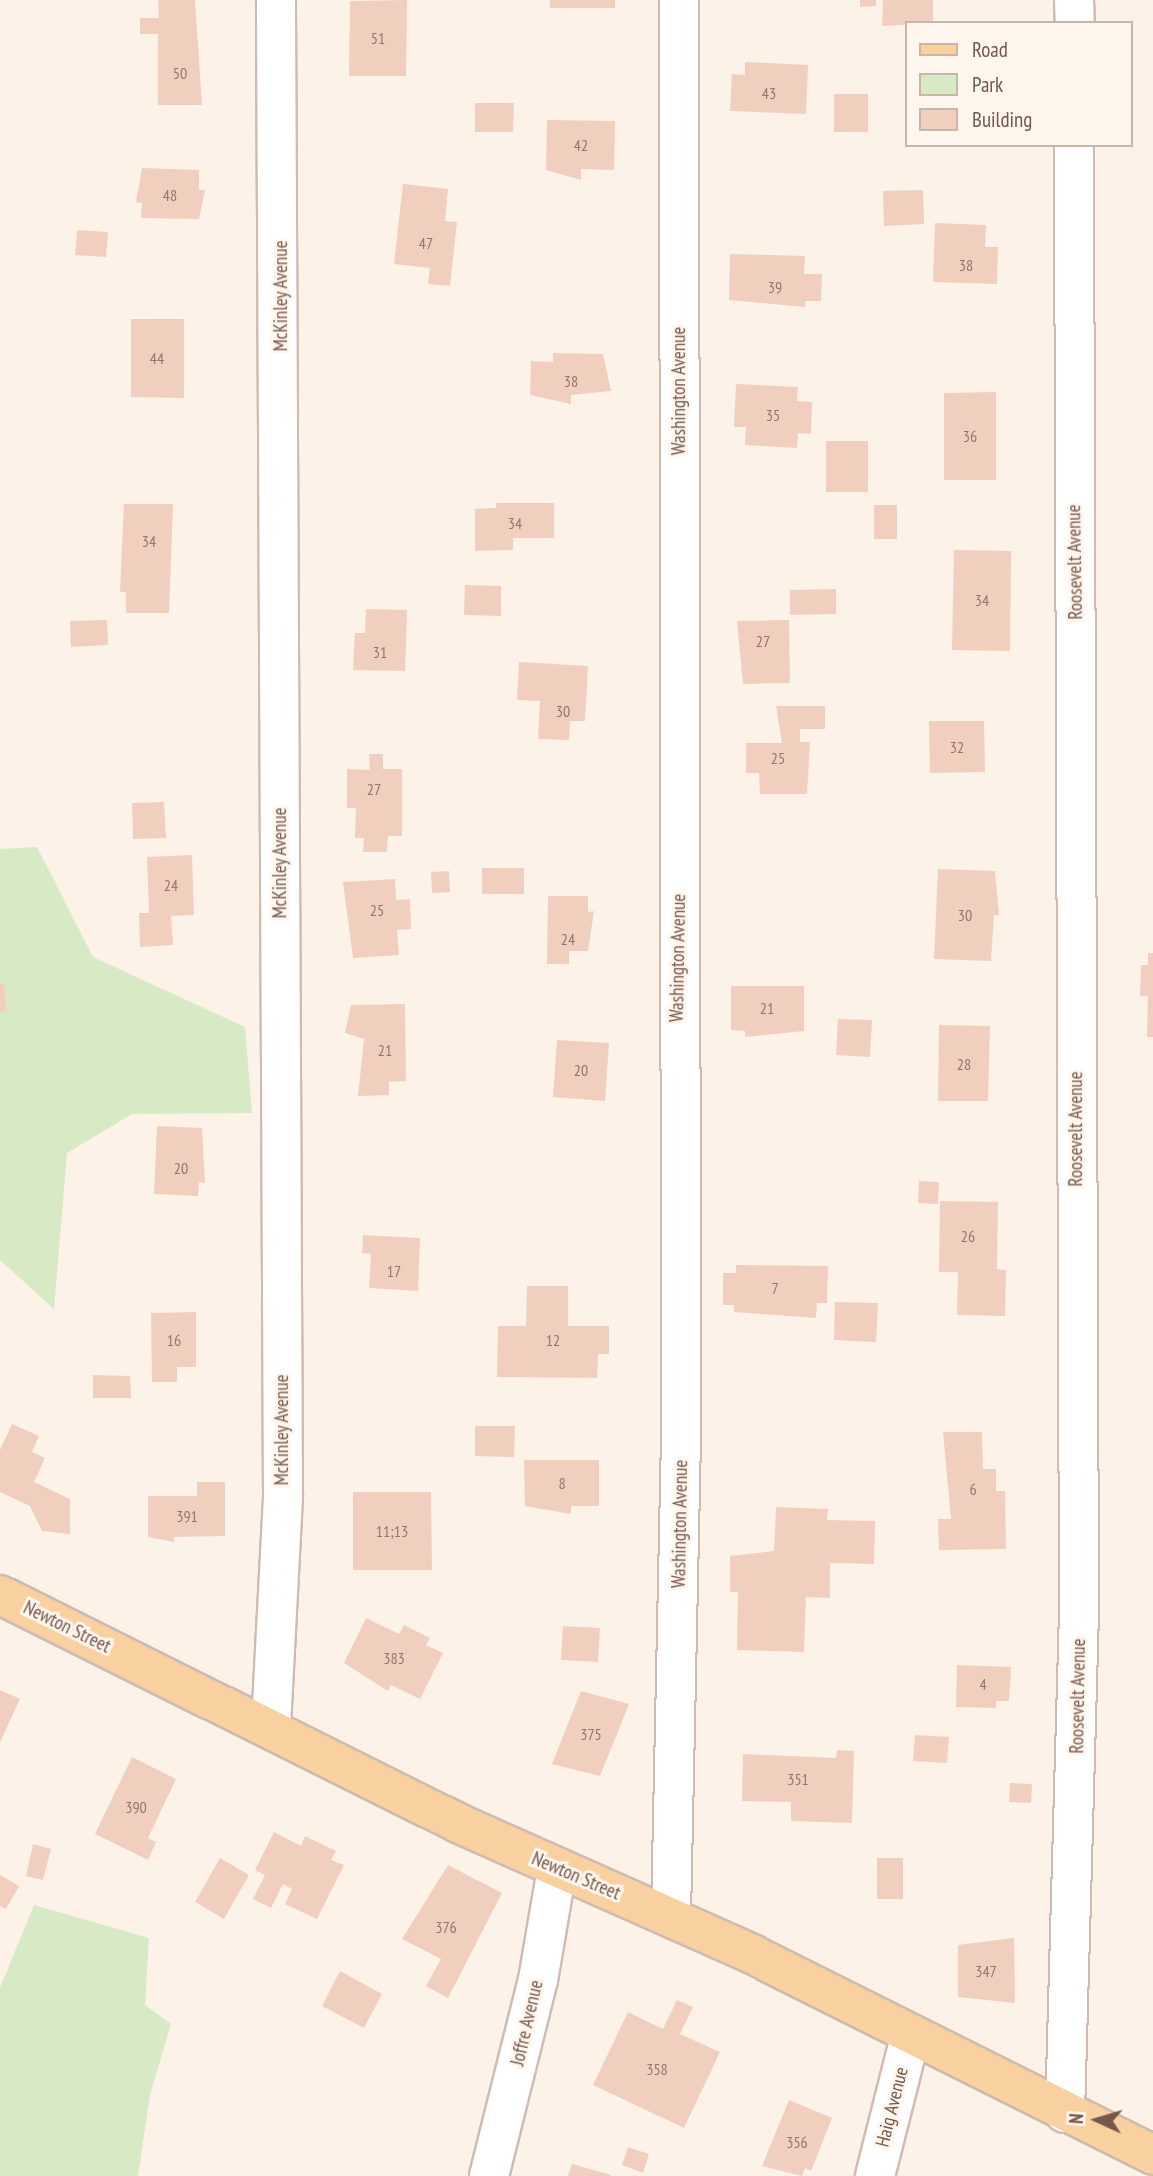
<!DOCTYPE html>
<html>
<head>
<meta charset="utf-8">
<style>
  body { margin:0 }
  #map { position:relative; width:1153px; height:2176px; overflow:hidden; background:#fcf2e7; font-family:"PT Sans Narrow",sans-serif }
  div>[style] { position:absolute }
  .green>* { inset:0; background:#d7eac5 }
  .building>* { inset:0; background:#f1cfbf }
  .roads { filter:drop-shadow(2px 0 #d0bbb0) drop-shadow(-2px 0 #d0bbb0) drop-shadow(0 2px #d0bbb0) drop-shadow(0 -2px #d0bbb0) }
  .minor>* { height:38px; margin:-19px; padding:0 19px; transform-origin:19px; border-radius:19px; background:#fff }
  .major>* { height:38px; margin:-19px; padding:0 19px; transform-origin:19px; border-radius:19px; background:#f9d1a1 }
  span { translate:-50% -50%; white-space:nowrap; text-align:center; line-height:1.15; -webkit-text-stroke:6px #fff6ed; paint-order:stroke }
  .number-label { font-size:16px; color:#957569 }
  .number-label span { -webkit-text-stroke-width:0 }
  .street-label { font-size:19px; color:#76574c }
  .legend { position:absolute; left:905px; top:21px; width:228px; height:126px; box-sizing:border-box; background:#fff6ed; border:2px solid #c8b6ad; margin:0; padding:9px 12px; list-style:none; font-size:21px; color:#76574c }
  .legend li { display:flex; align-items:center; gap:14px; height:35px }
  .legend b { width:35px; border:2px solid #c8b6ad }
  .north { position:absolute; left:1062px; top:2085px; width:70px; height:70px; -webkit-text-stroke:5px #fff6ed; paint-order:stroke; rotate:274deg; font-size:19px; font-weight:700; line-height:28px; text-align:center; color:#76574c }
  .north::after { content:''; display:block; margin:auto; width:24px; height:32px; background:#76574c; clip-path:polygon(50% 0,100% 100%,50% 72%,0 100%) }
</style>
</head>
<body>
<div id="map">
  <div class="green">
    <i style="clip-path:polygon(37px 847px,93px 957px,245px 1027px,252px 1113px,132px 1114px,67px 1153px,54px 1309px,0 1260px,0 849px)"></i>
    <i style="clip-path:polygon(34px 1905px,149px 1938px,145px 2005px,171px 2024px,150px 2095px,138px 2176px,0 2176px,0 1988px)"></i>
  </div>
  <div class="building">
    <i style="clip-path:polygon(158px 0,195px 0,202px 105px,158px 105px,158px 34px,140px 34px,140px 18px,159px 18px)"></i>
    <i style="clip-path:polygon(407px 0,406px 76px,349px 76px,350px 1px)"></i>
    <i style="clip-path:polygon(550px 0,615px 0,615px 8px,550px 8px)"></i>
    <i style="clip-path:polygon(860px 0,876px 0,876px 6px,860px 7px)"></i>
    <i style="clip-path:polygon(883px 0,933px 0,933px 23px,882px 26px)"></i>
    <i style="clip-path:polygon(745px 62px,808px 65px,806px 114px,730px 111px,732px 74px,745px 75px)"></i>
    <i style="clip-path:polygon(834px 94px,868px 94px,868px 132px,834px 132px)"></i>
    <i style="clip-path:polygon(475px 103px,514px 103px,513px 132px,475px 132px)"></i>
    <i style="clip-path:polygon(547px 120px,615px 121px,614px 170px,581px 169px,581px 180px,546px 170px)"></i>
    <i style="clip-path:polygon(142px 168px,199px 170px,199px 190px,205px 190px,199px 219px,141px 218px,142px 203px,136px 202px)"></i>
    <i style="clip-path:polygon(403px 184px,448px 189px,445px 221px,457px 222px,450px 286px,428px 284px,430px 268px,394px 264px)"></i>
    <i style="clip-path:polygon(923px 190px,924px 224px,884px 226px,883px 191px)"></i>
    <i style="clip-path:polygon(935px 223px,986px 225px,985px 247px,998px 247px,997px 284px,933px 282px)"></i>
    <i style="clip-path:polygon(77px 230px,108px 232px,106px 257px,75px 255px)"></i>
    <i style="clip-path:polygon(730px 254px,805px 256px,804px 274px,822px 274px,821px 301px,805px 301px,805px 307px,729px 300px)"></i>
    <i style="clip-path:polygon(131px 319px,184px 319px,184px 398px,131px 397px)"></i>
    <i style="clip-path:polygon(553px 353px,603px 354px,611px 391px,571px 395px,571px 404px,530px 395px,531px 361px,553px 362px)"></i>
    <i style="clip-path:polygon(736px 384px,798px 387px,797px 401px,812px 402px,811px 434px,798px 433px,797px 448px,745px 445px,746px 427px,734px 427px)"></i>
    <i style="clip-path:polygon(996px 392px,996px 480px,944px 480px,944px 393px)"></i>
    <i style="clip-path:polygon(826px 441px,868px 441px,868px 492px,826px 492px)"></i>
    <i style="clip-path:polygon(496px 503px,554px 503px,554px 538px,513px 538px,513px 550px,475px 551px,475px 509px,496px 508px)"></i>
    <i style="clip-path:polygon(124px 504px,173px 504px,169px 613px,126px 613px,126px 592px,120px 592px)"></i>
    <i style="clip-path:polygon(874px 505px,897px 505px,897px 539px,874px 539px)"></i>
    <i style="clip-path:polygon(954px 550px,1011px 551px,1010px 651px,952px 650px)"></i>
    <i style="clip-path:polygon(465px 585px,501px 586px,501px 616px,464px 615px)"></i>
    <i style="clip-path:polygon(836px 589px,836px 614px,790px 615px,790px 590px)"></i>
    <i style="clip-path:polygon(366px 609px,407px 610px,405px 671px,353px 670px,355px 633px,365px 633px)"></i>
    <i style="clip-path:polygon(107px 620px,108px 645px,71px 647px,70px 621px)"></i>
    <i style="clip-path:polygon(789px 620px,790px 683px,743px 684px,737px 621px)"></i>
    <i style="clip-path:polygon(519px 662px,588px 666px,585px 721px,570px 721px,569px 740px,538px 739px,540px 701px,517px 700px)"></i>
    <i style="clip-path:polygon(776px 706px,825px 706px,825px 729px,800px 729px,800px 742px,810px 742px,807px 794px,760px 794px,759px 773px,746px 773px,746px 743px,782px 743px)"></i>
    <i style="clip-path:polygon(929px 721px,984px 721px,985px 772px,930px 773px)"></i>
    <i style="clip-path:polygon(369px 754px,383px 754px,383px 769px,402px 769px,402px 836px,388px 836px,387px 852px,363px 852px,364px 838px,355px 838px,356px 808px,347px 808px,347px 769px,370px 770px)"></i>
    <i style="clip-path:polygon(164px 802px,166px 838px,133px 839px,132px 803px)"></i>
    <i style="clip-path:polygon(192px 855px,194px 915px,171px 916px,173px 945px,140px 947px,139px 913px,149px 913px,147px 857px)"></i>
    <i style="clip-path:polygon(482px 868px,524px 868px,524px 894px,482px 894px)"></i>
    <i style="clip-path:polygon(938px 869px,995px 871px,999px 915px,994px 915px,991px 961px,934px 959px)"></i>
    <i style="clip-path:polygon(449px 871px,450px 892px,432px 893px,431px 872px)"></i>
    <i style="clip-path:polygon(395px 879px,396px 900px,410px 899px,411px 929px,397px 930px,399px 955px,353px 958px,343px 882px)"></i>
    <i style="clip-path:polygon(548px 896px,588px 896px,588px 912px,594px 911px,588px 951px,569px 951px,569px 964px,547px 964px)"></i>
    <i style="clip-path:polygon(1148px 953px,1153px 953px,1153px 1037px,1147px 1037px,1148px 996px,1140px 996px,1141px 965px,1148px 965px)"></i>
    <i style="clip-path:polygon(0 984px,4px 984px,7px 1011px,0 1012px)"></i>
    <i style="clip-path:polygon(731px 986px,804px 986px,804px 1031px,745px 1037px,745px 1031px,731px 1030px)"></i>
    <i style="clip-path:polygon(405px 1004px,406px 1081px,389px 1082px,389px 1095px,358px 1096px,364px 1039px,345px 1033px,351px 1005px)"></i>
    <i style="clip-path:polygon(838px 1019px,872px 1020px,870px 1057px,836px 1055px)"></i>
    <i style="clip-path:polygon(939px 1025px,990px 1026px,988px 1101px,938px 1101px)"></i>
    <i style="clip-path:polygon(557px 1040px,609px 1043px,605px 1101px,553px 1097px)"></i>
    <i style="clip-path:polygon(157px 1126px,202px 1128px,205px 1183px,199px 1182px,198px 1196px,154px 1194px)"></i>
    <i style="clip-path:polygon(919px 1181px,939px 1182px,938px 1204px,918px 1203px)"></i>
    <i style="clip-path:polygon(940px 1201px,998px 1202px,997px 1269px,1006px 1270px,1005px 1316px,957px 1315px,958px 1272px,939px 1272px)"></i>
    <i style="clip-path:polygon(363px 1235px,420px 1238px,418px 1291px,369px 1288px,371px 1254px,362px 1253px)"></i>
    <i style="clip-path:polygon(736px 1265px,828px 1266px,827px 1303px,817px 1303px,816px 1318px,734px 1312px,734px 1305px,723px 1305px,723px 1273px,736px 1273px)"></i>
    <i style="clip-path:polygon(527px 1286px,568px 1286px,568px 1326px,609px 1326px,609px 1354px,598px 1354px,597px 1378px,497px 1377px,498px 1326px,526px 1326px)"></i>
    <i style="clip-path:polygon(835px 1302px,878px 1303px,876px 1342px,834px 1340px)"></i>
    <i style="clip-path:polygon(196px 1312px,196px 1367px,177px 1367px,177px 1382px,152px 1382px,151px 1313px)"></i>
    <i style="clip-path:polygon(93px 1375px,130px 1376px,131px 1398px,93px 1398px)"></i>
    <i style="clip-path:polygon(12px 1424px,39px 1436px,32px 1452px,45px 1458px,34px 1482px,70px 1499px,70px 1534px,42px 1531px,30px 1506px,0 1492px,0 1450px)"></i>
    <i style="clip-path:polygon(475px 1426px,515px 1426px,514px 1457px,475px 1456px)"></i>
    <i style="clip-path:polygon(943px 1432px,982px 1432px,983px 1469px,996px 1469px,996px 1491px,1005px 1491px,1006px 1549px,939px 1550px,938px 1519px,951px 1519px)"></i>
    <i style="clip-path:polygon(524px 1460px,599px 1460px,599px 1506px,571px 1506px,571px 1514px,525px 1506px)"></i>
    <i style="clip-path:polygon(197px 1482px,225px 1482px,225px 1536px,174px 1537px,174px 1542px,148px 1537px,148px 1496px,197px 1496px)"></i>
    <i style="clip-path:polygon(353px 1492px,431px 1492px,432px 1570px,353px 1570px)"></i>
    <i style="clip-path:polygon(776px 1507px,828px 1509px,827px 1520px,875px 1521px,874px 1564px,830px 1563px,830px 1598px,806px 1597px,804px 1652px,737px 1650px,738px 1592px,730px 1592px,730px 1556px,774px 1551px)"></i>
    <i style="clip-path:polygon(366px 1618px,399px 1634px,404px 1625px,430px 1638px,426px 1645px,443px 1653px,420px 1699px,391px 1685px,388px 1691px,344px 1663px)"></i>
    <i style="clip-path:polygon(563px 1626px,600px 1628px,598px 1662px,561px 1660px)"></i>
    <i style="clip-path:polygon(957px 1665px,1011px 1667px,1009px 1701px,996px 1701px,996px 1708px,956px 1707px)"></i>
    <i style="clip-path:polygon(0 1690px,20px 1699px,0 1742px)"></i>
    <i style="clip-path:polygon(581px 1691px,629px 1704px,600px 1776px,552px 1764px)"></i>
    <i style="clip-path:polygon(915px 1735px,949px 1737px,947px 1763px,913px 1761px)"></i>
    <i style="clip-path:polygon(837px 1750px,854px 1751px,852px 1823px,791px 1821px,791px 1802px,742px 1801px,743px 1754px,836px 1758px)"></i>
    <i style="clip-path:polygon(132px 1757px,176px 1779px,148px 1838px,156px 1842px,148px 1860px,95px 1834px)"></i>
    <i style="clip-path:polygon(1010px 1783px,1032px 1784px,1031px 1803px,1009px 1802px)"></i>
    <i style="clip-path:polygon(274px 1832px,301px 1846px,305px 1836px,336px 1851px,331px 1860px,344px 1865px,317px 1919px,285px 1904px,292px 1889px,283px 1884px,271px 1908px,253px 1899px,265px 1875px,255px 1870px)"></i>
    <i style="clip-path:polygon(33px 1844px,51px 1849px,43px 1880px,26px 1876px)"></i>
    <i style="clip-path:polygon(220px 1858px,249px 1875px,224px 1919px,195px 1902px)"></i>
    <i style="clip-path:polygon(877px 1858px,903px 1858px,903px 1899px,877px 1899px)"></i>
    <i style="clip-path:polygon(448px 1865px,502px 1893px,448px 1998px,426px 1986px,441px 1959px,402px 1939px)"></i>
    <i style="clip-path:polygon(0 1875px,19px 1886px,6px 1909px,0 1906px)"></i>
    <i style="clip-path:polygon(1014px 1938px,1015px 2003px,958px 1997px,958px 1945px)"></i>
    <i style="clip-path:polygon(340px 1971px,382px 1994px,364px 2028px,322px 2006px)"></i>
    <i style="clip-path:polygon(677px 2000px,693px 2007px,680px 2034px,720px 2052px,684px 2128px,593px 2085px,628px 2012px,663px 2029px)"></i>
    <i style="clip-path:polygon(789px 2100px,832px 2118px,811px 2171px,805px 2168px,802px 2176px,762px 2166px)"></i>
    <i style="clip-path:polygon(628px 2147px,649px 2154px,643px 2173px,622px 2165px)"></i>
    <i style="clip-path:polygon(572px 2164px,611px 2175px,610px 2176px,568px 2176px)"></i>
  </div>
  <div class="roads">
    <div class="minor">
      <i style="left:1074px;top:0;width:23px;rotate:88deg"></i>
      <i style="left:271px;top:1726px;width:232px;rotate:-87deg"></i>
      <i style="left:283px;top:1494px;width:1494px;rotate:-90.27deg"></i>
      <i style="left:671px;top:1915px;width:491px;rotate:-88.8deg"></i>
      <i style="left:681px;top:1424px;width:1424px;rotate:-90.08deg"></i>
      <i style="left:1065px;top:2113px;width:501px;rotate:-88.4deg"></i>
      <i style="left:1079px;top:1612px;width:1467px;rotate:-90.2deg"></i>
      <i style="left:489px;top:2176px;width:202px;rotate:-76deg"></i>
      <i style="left:538px;top:1980px;width:113px;rotate:-80.3deg"></i>
      <i style="left:875px;top:2176px;width:142px;rotate:-75.8deg"></i>
    </div>
    <div class="major">
      <i style="left:0;top:1595px;width:512px;rotate:26.46deg"></i>
      <i style="left:458px;top:1823px;width:322px;rotate:24deg"></i>
      <i style="left:752px;top:1954px;width:449px;rotate:26.6deg"></i>
    </div>
  </div>
  <div class="number-label">
    <span style="left:378px;top:38px">51</span>
    <span style="left:180px;top:73px">50</span>
    <span style="left:769px;top:93px">43</span>
    <span style="left:581px;top:145px">42</span>
    <span style="left:170px;top:195px">48</span>
    <span style="left:426px;top:243px">47</span>
    <span style="left:966px;top:265px">38</span>
    <span style="left:775px;top:287px">39</span>
    <span style="left:157px;top:358px">44</span>
    <span style="left:571px;top:381px">38</span>
    <span style="left:773px;top:415px">35</span>
    <span style="left:970px;top:436px">36</span>
    <span style="left:515px;top:523px">34</span>
    <span style="left:149px;top:541px">34</span>
    <span style="left:982px;top:600px">34</span>
    <span style="left:763px;top:641px">27</span>
    <span style="left:380px;top:652px">31</span>
    <span style="left:563px;top:711px">30</span>
    <span style="left:957px;top:747px">32</span>
    <span style="left:778px;top:758px">25</span>
    <span style="left:374px;top:789px">27</span>
    <span style="left:171px;top:885px">24</span>
    <span style="left:377px;top:910px">25</span>
    <span style="left:965px;top:915px">30</span>
    <span style="left:568px;top:939px">24</span>
    <span style="left:767px;top:1008px">21</span>
    <span style="left:385px;top:1050px">21</span>
    <span style="left:964px;top:1064px">28</span>
    <span style="left:581px;top:1070px">20</span>
    <span style="left:181px;top:1168px">20</span>
    <span style="left:968px;top:1236px">26</span>
    <span style="left:394px;top:1271px">17</span>
    <span style="left:775px;top:1288px">7</span>
    <span style="left:174px;top:1340px">16</span>
    <span style="left:553px;top:1340px">12</span>
    <span style="left:562px;top:1483px">8</span>
    <span style="left:973px;top:1489px">6</span>
    <span style="left:187px;top:1516px">391</span>
    <span style="left:392px;top:1531px">11;13</span>
    <span style="left:394px;top:1658px">383</span>
    <span style="left:983px;top:1684px">4</span>
    <span style="left:591px;top:1734px">375</span>
    <span style="left:798px;top:1779px">351</span>
    <span style="left:136px;top:1807px">390</span>
    <span style="left:446px;top:1927px">376</span>
    <span style="left:986px;top:1971px">347</span>
    <span style="left:657px;top:2069px">358</span>
    <span style="left:797px;top:2142px">356</span>
  </div>
  <div class="street-label">
    <span style="left:281px;top:296px;rotate:-90deg">McKinley Avenue</span>
    <span style="left:679px;top:391px;rotate:-90deg">Washington Avenue</span>
    <span style="left:1075px;top:562px;rotate:-91deg">Roosevelt Avenue</span>
    <span style="left:280px;top:863px;rotate:-90deg">McKinley Avenue</span>
    <span style="left:678px;top:958px;rotate:-89deg">Washington Avenue</span>
    <span style="left:1076px;top:1129px;rotate:-90deg">Roosevelt Avenue</span>
    <span style="left:282px;top:1430px;rotate:-90deg">McKinley Avenue</span>
    <span style="left:680px;top:1524px;rotate:-89deg">Washington Avenue</span>
    <span style="left:67px;top:1627px;rotate:26deg">Newton Street</span>
    <span style="left:1078px;top:1696px;rotate:-89deg">Roosevelt Avenue</span>
    <span style="left:576px;top:1876px;rotate:23deg">Newton Street</span>
    <span style="left:527px;top:2023px;rotate:-77deg">Joffre Avenue</span>
    <span style="left:892px;top:2107px;rotate:-76deg">Haig Avenue</span>
  </div>
  <ul class="legend">
  <li><b style="height:9px;background:#f9d1a1"></b>Road</li>
  <li><b style="height:19px;background:#d7eac5"></b>Park</li>
  <li><b style="height:19px;background:#f1cfbf"></b>Building</li>
  </ul>
  <div class="north">N</div>
</div>
</body>
</html>
